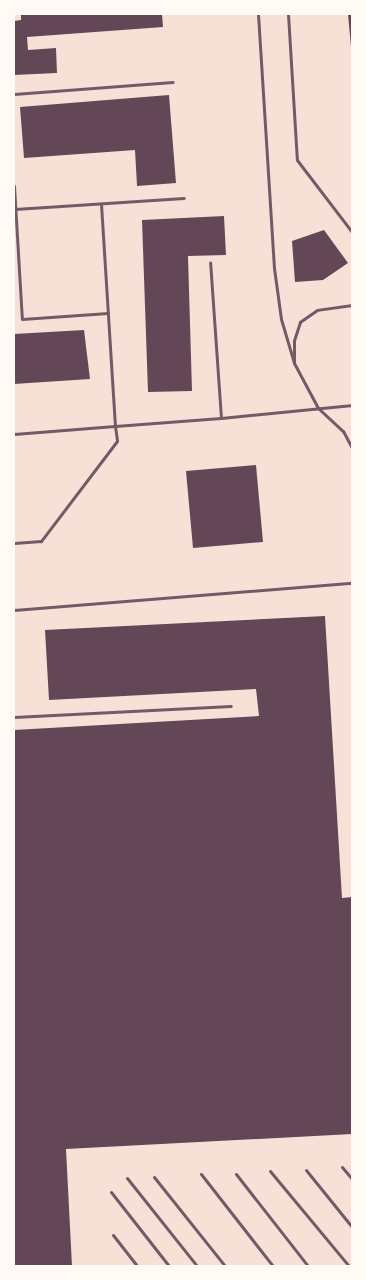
<!DOCTYPE html>
<html>
<head>
<meta charset="utf-8">
<style>
  body { margin:0 }
  #map { position:relative; width:366px; height:1280px; overflow:hidden; background:#f7e1d7; font-family:Arial,sans-serif }
  div>[style] { position:absolute }
  .building>* { inset:0; background:#644757 }
  .service>* { height:3px; margin:-1.5px; padding:0 1.5px; transform-origin:1.5px; border-radius:1.5px; background:#755966 }
  span { translate:-50% -50%; white-space:nowrap; text-align:center; line-height:1.15; -webkit-text-stroke:3px #fffaf5; paint-order:stroke }
  .frame { position:absolute; inset:0; border:15px solid #fffaf5; pointer-events:none }
</style>
</head>
<body>
<div id="map">
  <div class="building">
    <i style="clip-path:polygon(21px 14px,162px 14px,163px 27px,27px 37px,28px 50px,56px 48px,57px 73px,14px 75px,14px 21px,21px 20px)"></i>
    <i style="clip-path:polygon(348px 14px,352px 14px,352px 46px,351px 47px)"></i>
    <i style="clip-path:polygon(169px 95px,176px 183px,137px 186px,135px 150px,24px 158px,20px 107px)"></i>
    <i style="clip-path:polygon(224px 216px,226px 255px,188px 256px,192px 391px,148px 392px,142px 220px)"></i>
    <i style="clip-path:polygon(324px 230px,348px 263px,323px 280px,295px 282px,292px 241px)"></i>
    <i style="clip-path:polygon(84px 330px,90px 379px,14px 384px,14px 334px)"></i>
    <i style="clip-path:polygon(256px 465px,263px 542px,193px 548px,186px 471px)"></i>
    <i style="clip-path:polygon(325px 616px,342px 898px,352px 897px,352px 1134px,66px 1149px,72px 1266px,14px 1266px,14px 730px,259px 716px,256px 689px,49px 700px,45px 630px)"></i>
  </div>
  <div class="service">
    <i style="left:258px;top:14px;width:255px;rotate:86.4deg"></i>
    <i style="left:274px;top:268px;width:51px;rotate:82.2deg"></i>
    <i style="left:281px;top:319px;width:46px;rotate:73.5deg"></i>
    <i style="left:288px;top:14px;width:146px;rotate:86.5deg"></i>
    <i style="left:297px;top:160px;width:91px;rotate:52.6deg"></i>
    <i style="left:14px;top:94px;width:159px;rotate:-4.3deg"></i>
    <i style="left:14px;top:186px;width:133px;rotate:86.6deg"></i>
    <i style="left:22px;top:319px;width:86px;rotate:-4deg"></i>
    <i style="left:101px;top:204px;width:222px;rotate:86.4deg"></i>
    <i style="left:115px;top:426px;width:106px;rotate:-4.3deg"></i>
    <i style="left:221px;top:418px;width:156px;rotate:-94deg"></i>
    <i style="left:15px;top:209px;width:169px;rotate:-3.7deg"></i>
    <i style="left:352px;top:305px;width:35px;rotate:172deg"></i>
    <i style="left:317px;top:310px;width:21px;rotate:145deg"></i>
    <i style="left:300px;top:322px;width:20px;rotate:108deg"></i>
    <i style="left:294px;top:341px;width:22px;rotate:90deg"></i>
    <i style="left:294px;top:363px;width:51px;rotate:61.9deg"></i>
    <i style="left:318px;top:408px;width:34px;rotate:43deg"></i>
    <i style="left:343px;top:431px;width:19px;rotate:62deg"></i>
    <i style="left:221px;top:418px;width:132px;rotate:-5.7deg"></i>
    <i style="left:14px;top:434px;width:101px;rotate:-4.5deg"></i>
    <i style="left:115px;top:426px;width:15px;rotate:82deg"></i>
    <i style="left:117px;top:441px;width:126px;rotate:127.2deg"></i>
    <i style="left:41px;top:541px;width:27px;rotate:176deg"></i>
    <i style="left:14px;top:610px;width:339px;rotate:-4.6deg"></i>
    <i style="left:14px;top:717px;width:217px;rotate:-2.9deg"></i>
    <i style="left:342px;top:1167px;width:16px;rotate:50deg"></i>
    <i style="left:306px;top:1170px;width:73px;rotate:51.1deg"></i>
    <i style="left:270px;top:1171px;width:124px;rotate:50.3deg"></i>
    <i style="left:201px;top:1174px;width:117px;rotate:52deg"></i>
    <i style="left:236px;top:1174px;width:117px;rotate:52deg"></i>
    <i style="left:154px;top:1177px;width:114px;rotate:51.4deg"></i>
    <i style="left:127px;top:1178px;width:112px;rotate:51.5deg"></i>
    <i style="left:111px;top:1192px;width:94px;rotate:51.9deg"></i>
    <i style="left:113px;top:1235px;width:39px;rotate:52deg"></i>
  </div>
  <div class="frame"></div>
</div>
</body>
</html>
